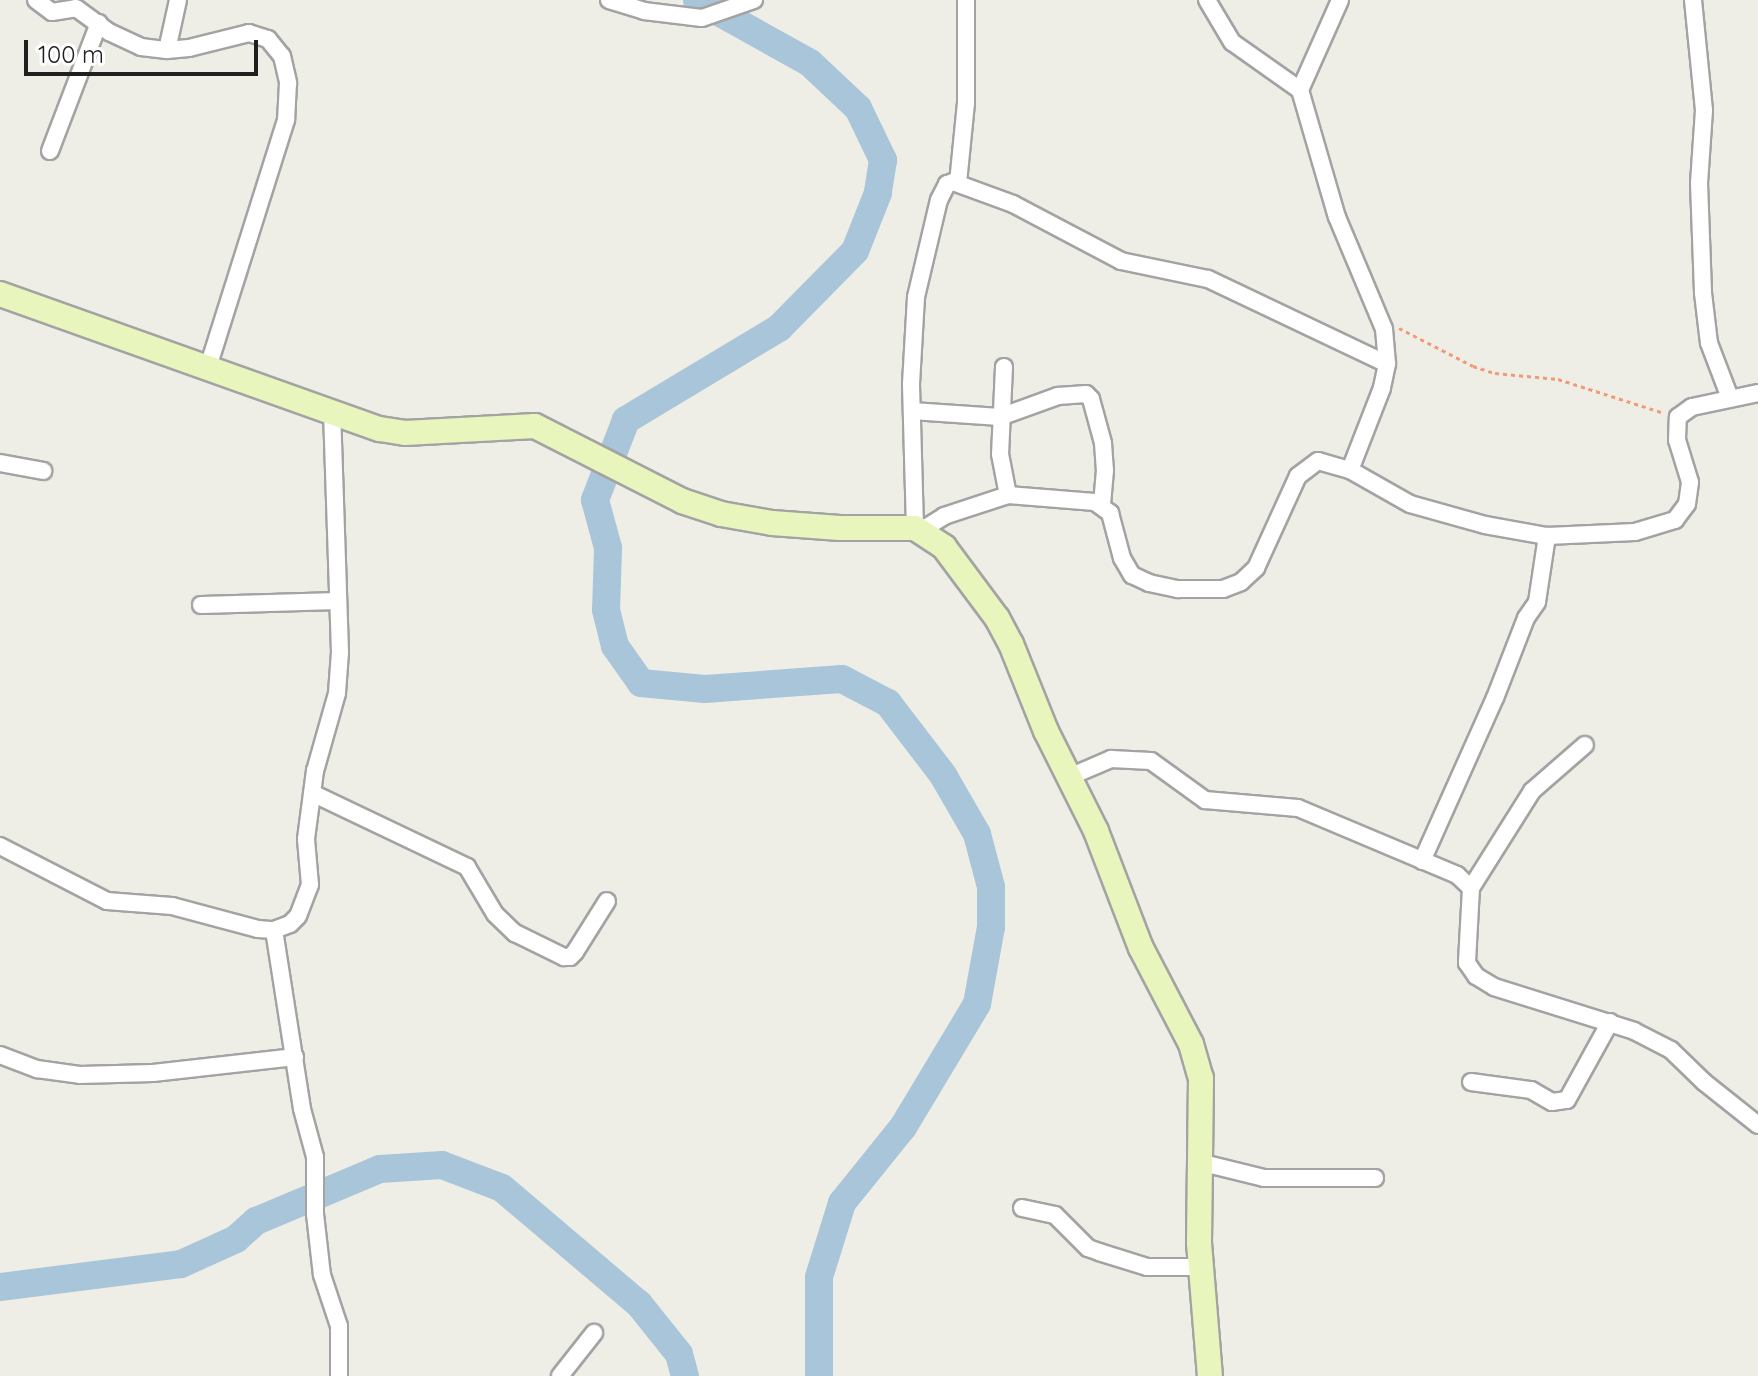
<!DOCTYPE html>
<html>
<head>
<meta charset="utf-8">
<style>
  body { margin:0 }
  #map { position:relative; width:1758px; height:1376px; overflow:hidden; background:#efeee6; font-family:Quicksand,sans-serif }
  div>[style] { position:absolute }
  .river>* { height:28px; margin:-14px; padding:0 14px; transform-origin:14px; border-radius:14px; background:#a9c5da }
  .path>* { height:3px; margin-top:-1.5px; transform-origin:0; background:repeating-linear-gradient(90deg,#f19a75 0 4px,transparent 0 8px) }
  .roads { filter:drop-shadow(2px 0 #a3a3a3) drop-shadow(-2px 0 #a3a3a3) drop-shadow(0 2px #a3a3a3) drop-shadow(0 -2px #a3a3a3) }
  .street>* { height:16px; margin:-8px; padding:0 8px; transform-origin:8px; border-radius:8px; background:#fff }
  .secondary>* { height:24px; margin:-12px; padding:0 12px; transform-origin:12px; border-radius:12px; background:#e8f6bd }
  span { translate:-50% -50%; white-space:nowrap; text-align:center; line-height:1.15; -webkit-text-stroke:7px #fff; paint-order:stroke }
  .scale { position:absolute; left:24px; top:40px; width:234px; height:36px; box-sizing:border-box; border:4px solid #1f1f1f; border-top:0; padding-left:10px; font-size:24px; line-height:28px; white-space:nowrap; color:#1f1f1f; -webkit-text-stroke:6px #fff; paint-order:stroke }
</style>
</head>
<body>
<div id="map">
  <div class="river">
    <i style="left:697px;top:0;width:129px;rotate:29.1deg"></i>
    <i style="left:810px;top:63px;width:66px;rotate:43.2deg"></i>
    <i style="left:858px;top:108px;width:58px;rotate:64.3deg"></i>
    <i style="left:883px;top:160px;width:33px;rotate:99deg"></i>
    <i style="left:878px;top:193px;width:62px;rotate:111.6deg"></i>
    <i style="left:855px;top:251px;width:108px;rotate:134.6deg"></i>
    <i style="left:779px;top:328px;width:179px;rotate:149deg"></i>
    <i style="left:626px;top:420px;width:86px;rotate:111.2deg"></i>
    <i style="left:595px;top:500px;width:50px;rotate:74.8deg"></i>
    <i style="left:608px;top:548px;width:62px;rotate:91.8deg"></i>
    <i style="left:606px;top:610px;width:37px;rotate:76deg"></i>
    <i style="left:615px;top:646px;width:45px;rotate:54.9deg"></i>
    <i style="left:641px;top:683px;width:64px;rotate:5.4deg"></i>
    <i style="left:705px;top:689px;width:137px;rotate:-4.2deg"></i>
    <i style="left:842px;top:679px;width:52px;rotate:27.6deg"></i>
    <i style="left:888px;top:703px;width:91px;rotate:52.6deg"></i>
    <i style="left:943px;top:775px;width:68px;rotate:60deg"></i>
    <i style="left:977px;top:834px;width:55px;rotate:75.2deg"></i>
    <i style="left:991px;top:887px;width:40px;rotate:90deg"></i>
    <i style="left:991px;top:927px;width:78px;rotate:100.3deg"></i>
    <i style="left:977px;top:1004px;width:144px;rotate:121deg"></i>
    <i style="left:903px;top:1127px;width:97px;rotate:128.8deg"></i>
    <i style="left:842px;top:1203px;width:77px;rotate:107.3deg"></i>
    <i style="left:819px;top:1277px;width:99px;rotate:90deg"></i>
    <i style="left:0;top:1287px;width:182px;rotate:-7.2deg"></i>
    <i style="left:181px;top:1264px;width:60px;rotate:-24.4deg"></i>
    <i style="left:236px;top:1239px;width:27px;rotate:-42deg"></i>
    <i style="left:256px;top:1221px;width:134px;rotate:-22.8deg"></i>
    <i style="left:380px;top:1169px;width:62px;rotate:-3.7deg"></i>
    <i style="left:442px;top:1165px;width:64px;rotate:21deg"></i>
    <i style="left:502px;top:1188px;width:180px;rotate:40.3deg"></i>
    <i style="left:639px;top:1304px;width:64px;rotate:51.3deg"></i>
    <i style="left:679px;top:1354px;width:23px;rotate:75deg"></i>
  </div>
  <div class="path">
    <i style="left:1399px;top:328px;width:83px;rotate:27.2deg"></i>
    <i style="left:1473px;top:366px;width:23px;rotate:18deg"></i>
    <i style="left:1495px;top:373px;width:63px;rotate:5.4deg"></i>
    <i style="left:1558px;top:379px;width:111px;rotate:17.8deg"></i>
  </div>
  <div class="roads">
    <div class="street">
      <i style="left:36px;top:0;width:20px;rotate:37deg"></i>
      <i style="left:52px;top:12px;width:24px;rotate:-9deg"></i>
      <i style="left:76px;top:8px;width:41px;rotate:36deg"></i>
      <i style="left:109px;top:32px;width:35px;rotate:25deg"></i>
      <i style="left:141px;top:47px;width:26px;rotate:7deg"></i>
      <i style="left:167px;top:50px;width:22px;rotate:-5deg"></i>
      <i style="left:189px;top:48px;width:62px;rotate:-14deg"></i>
      <i style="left:249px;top:33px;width:20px;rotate:18deg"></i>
      <i style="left:268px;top:39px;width:22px;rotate:51deg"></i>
      <i style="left:282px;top:56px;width:28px;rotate:77deg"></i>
      <i style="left:288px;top:83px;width:37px;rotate:93deg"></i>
      <i style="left:286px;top:120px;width:259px;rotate:107.5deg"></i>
      <i style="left:609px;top:0;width:37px;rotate:17deg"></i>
      <i style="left:644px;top:11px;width:58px;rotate:6.9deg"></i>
      <i style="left:702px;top:18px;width:55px;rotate:-19.1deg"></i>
      <i style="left:1207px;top:0;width:49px;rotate:59.2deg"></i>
      <i style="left:1232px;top:42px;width:83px;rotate:35.2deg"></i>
      <i style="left:1300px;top:90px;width:132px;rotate:73.8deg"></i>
      <i style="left:1337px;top:217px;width:121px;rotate:67.2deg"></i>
      <i style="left:1384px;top:329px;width:35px;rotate:85deg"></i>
      <i style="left:1387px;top:364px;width:25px;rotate:102deg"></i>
      <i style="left:1382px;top:388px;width:88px;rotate:111.3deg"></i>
      <i style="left:1693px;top:0;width:111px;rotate:84.3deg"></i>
      <i style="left:1704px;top:110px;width:73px;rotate:93.9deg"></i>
      <i style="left:1699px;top:183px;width:110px;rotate:87.9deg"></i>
      <i style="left:1703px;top:293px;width:50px;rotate:83.2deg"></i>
      <i style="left:1709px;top:343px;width:59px;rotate:69.1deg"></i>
      <i style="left:167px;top:50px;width:51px;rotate:-77.6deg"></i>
      <i style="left:1300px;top:90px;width:98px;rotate:-66deg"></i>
      <i style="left:50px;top:151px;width:137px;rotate:-69.1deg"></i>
      <i style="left:958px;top:183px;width:80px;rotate:-84.3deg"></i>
      <i style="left:966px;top:103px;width:103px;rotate:-90deg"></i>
      <i style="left:1004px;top:367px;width:87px;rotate:92.6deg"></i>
      <i style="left:1000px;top:454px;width:42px;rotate:79deg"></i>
      <i style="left:912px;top:411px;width:88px;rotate:3.9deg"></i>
      <i style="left:1000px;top:417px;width:62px;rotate:-19.9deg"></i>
      <i style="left:1058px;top:396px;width:28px;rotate:-4deg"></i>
      <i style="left:1086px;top:394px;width:7px;rotate:45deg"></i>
      <i style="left:1091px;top:399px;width:46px;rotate:74.7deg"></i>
      <i style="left:1103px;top:443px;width:27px;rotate:86deg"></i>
      <i style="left:1105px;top:470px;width:36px;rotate:95deg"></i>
      <i style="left:0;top:463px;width:44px;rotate:10.5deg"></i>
      <i style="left:915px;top:528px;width:144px;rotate:-91.6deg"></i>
      <i style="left:911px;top:384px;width:87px;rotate:-86.7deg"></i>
      <i style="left:916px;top:297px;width:100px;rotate:-76.7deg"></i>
      <i style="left:939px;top:200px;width:18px;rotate:-63deg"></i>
      <i style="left:947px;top:184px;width:6px;rotate:-18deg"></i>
      <i style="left:953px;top:182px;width:64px;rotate:20.1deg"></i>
      <i style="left:1013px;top:204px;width:122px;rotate:27.8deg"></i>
      <i style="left:1121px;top:261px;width:89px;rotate:11.7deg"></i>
      <i style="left:1208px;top:279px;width:198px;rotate:25.4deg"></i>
      <i style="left:922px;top:530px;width:26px;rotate:-32deg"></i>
      <i style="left:944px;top:516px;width:67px;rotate:-18.2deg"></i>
      <i style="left:1008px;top:495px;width:87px;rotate:4.6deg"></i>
      <i style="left:1095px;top:502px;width:19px;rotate:36deg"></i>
      <i style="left:1110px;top:513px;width:47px;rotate:75.1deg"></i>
      <i style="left:1122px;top:558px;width:20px;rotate:60deg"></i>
      <i style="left:1132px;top:575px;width:19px;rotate:25deg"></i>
      <i style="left:1149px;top:583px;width:30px;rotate:12deg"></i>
      <i style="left:1178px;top:589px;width:45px"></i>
      <i style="left:1223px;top:589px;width:19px;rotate:-21deg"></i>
      <i style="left:1241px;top:582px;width:21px;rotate:-43deg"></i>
      <i style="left:1256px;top:568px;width:101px;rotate:-65.5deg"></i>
      <i style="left:1298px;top:476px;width:25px;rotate:-37deg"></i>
      <i style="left:1318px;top:461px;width:33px;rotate:16deg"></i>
      <i style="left:1350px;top:470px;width:69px;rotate:29.5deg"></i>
      <i style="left:1410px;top:504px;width:78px;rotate:15.6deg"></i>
      <i style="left:1485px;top:525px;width:63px;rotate:10.1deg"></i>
      <i style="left:1547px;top:536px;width:88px;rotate:-2.6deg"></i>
      <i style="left:1635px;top:532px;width:42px;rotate:-16.7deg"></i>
      <i style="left:1675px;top:520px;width:20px;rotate:-53deg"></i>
      <i style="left:1687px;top:504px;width:22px;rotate:-82deg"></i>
      <i style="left:1690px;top:482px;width:44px;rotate:-107.2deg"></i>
      <i style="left:1677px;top:440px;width:23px;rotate:-88deg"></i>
      <i style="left:1678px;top:417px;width:17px;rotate:-36deg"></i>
      <i style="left:1692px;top:407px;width:67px;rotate:-12deg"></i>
      <i style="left:201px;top:605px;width:137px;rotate:-1.7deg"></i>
      <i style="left:1069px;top:777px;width:46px;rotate:-23.2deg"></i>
      <i style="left:1111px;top:759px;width:40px;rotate:2.9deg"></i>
      <i style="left:1151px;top:761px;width:67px;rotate:35.8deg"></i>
      <i style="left:1205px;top:800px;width:93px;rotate:4.9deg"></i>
      <i style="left:1298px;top:808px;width:173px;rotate:22.8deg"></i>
      <i style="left:1457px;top:875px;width:19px;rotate:43deg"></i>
      <i style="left:1471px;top:888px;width:75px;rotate:93.1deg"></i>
      <i style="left:1467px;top:963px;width:16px;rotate:55deg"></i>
      <i style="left:1476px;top:976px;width:21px;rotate:31deg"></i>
      <i style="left:1494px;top:987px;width:147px;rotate:17.4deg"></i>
      <i style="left:1634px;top:1031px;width:42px;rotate:27.2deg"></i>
      <i style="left:1671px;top:1050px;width:46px;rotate:44.1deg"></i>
      <i style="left:1704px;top:1082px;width:69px;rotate:38.5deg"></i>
      <i style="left:312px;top:793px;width:172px;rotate:25.5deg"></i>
      <i style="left:467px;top:867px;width:55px;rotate:59.2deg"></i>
      <i style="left:495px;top:914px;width:28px;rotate:44deg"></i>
      <i style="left:515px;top:933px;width:55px;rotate:26.1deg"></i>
      <i style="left:564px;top:957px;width:6px"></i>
      <i style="left:570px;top:957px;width:7px;rotate:-45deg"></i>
      <i style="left:575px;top:952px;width:60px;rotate:-57.9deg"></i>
      <i style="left:0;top:846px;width:120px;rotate:27.2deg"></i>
      <i style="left:107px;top:901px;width:65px;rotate:4.4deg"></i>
      <i style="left:172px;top:906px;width:89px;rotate:15deg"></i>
      <i style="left:258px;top:929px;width:16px;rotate:4deg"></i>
      <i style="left:274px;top:930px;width:17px;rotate:-21deg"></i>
      <i style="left:290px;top:924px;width:11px;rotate:-45deg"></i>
      <i style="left:298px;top:916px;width:33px;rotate:-69deg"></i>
      <i style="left:310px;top:885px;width:46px;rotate:-95deg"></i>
      <i style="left:306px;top:839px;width:69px;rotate:-82.5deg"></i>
      <i style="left:315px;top:771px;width:81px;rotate:-74.2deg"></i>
      <i style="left:337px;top:693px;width:41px;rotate:-85.8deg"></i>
      <i style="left:340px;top:652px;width:241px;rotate:-91.9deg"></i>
      <i style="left:1422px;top:861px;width:179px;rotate:-65.9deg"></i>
      <i style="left:1495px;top:698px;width:86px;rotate:-68.8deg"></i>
      <i style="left:1526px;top:618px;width:19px;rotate:-55deg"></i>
      <i style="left:1537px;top:602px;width:67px;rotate:-81.4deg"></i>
      <i style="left:1471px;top:888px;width:115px;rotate:-57.8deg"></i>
      <i style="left:1532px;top:791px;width:70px;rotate:-41deg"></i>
      <i style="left:274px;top:930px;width:181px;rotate:81.1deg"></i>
      <i style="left:302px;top:1109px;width:50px;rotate:74.8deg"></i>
      <i style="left:315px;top:1157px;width:57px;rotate:90deg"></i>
      <i style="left:315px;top:1214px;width:61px;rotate:83.5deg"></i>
      <i style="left:322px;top:1275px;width:54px;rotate:71.6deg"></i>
      <i style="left:339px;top:1326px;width:50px;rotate:90deg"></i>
      <i style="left:0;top:1055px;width:40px;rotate:21deg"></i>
      <i style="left:37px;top:1069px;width:43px;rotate:7.9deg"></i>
      <i style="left:80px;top:1075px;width:73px;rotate:-1.6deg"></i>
      <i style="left:153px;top:1073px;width:143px;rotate:-6.4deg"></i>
      <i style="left:1471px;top:1082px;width:61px;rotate:7.6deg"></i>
      <i style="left:1531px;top:1090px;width:24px;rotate:30deg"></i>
      <i style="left:1552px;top:1102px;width:15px;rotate:-8deg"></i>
      <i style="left:1567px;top:1100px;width:89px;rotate:-61.1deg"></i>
      <i style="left:1199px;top:1162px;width:67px;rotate:13.8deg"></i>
      <i style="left:1264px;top:1178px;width:111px"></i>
      <i style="left:1022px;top:1208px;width:34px;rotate:12deg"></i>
      <i style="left:1055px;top:1215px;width:47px;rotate:45deg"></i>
      <i style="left:1088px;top:1248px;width:12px;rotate:20deg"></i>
      <i style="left:1099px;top:1252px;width:50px;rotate:17.4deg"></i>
      <i style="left:1147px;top:1267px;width:53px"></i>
      <i style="left:560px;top:1376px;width:55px;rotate:-51.7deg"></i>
    </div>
    <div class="secondary">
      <i style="left:0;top:294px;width:403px;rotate:19.6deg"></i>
      <i style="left:380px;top:429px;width:25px;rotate:9deg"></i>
      <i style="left:405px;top:433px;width:130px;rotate:-3.1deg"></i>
      <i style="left:535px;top:426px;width:165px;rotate:27deg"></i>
      <i style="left:682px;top:501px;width:41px;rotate:18.4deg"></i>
      <i style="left:721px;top:514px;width:52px;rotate:10deg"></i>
      <i style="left:772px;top:523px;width:68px;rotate:4.2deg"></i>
      <i style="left:840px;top:528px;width:75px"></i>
      <i style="left:915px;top:528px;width:35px;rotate:33deg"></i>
      <i style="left:944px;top:547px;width:89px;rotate:53.3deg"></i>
      <i style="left:997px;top:618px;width:30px;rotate:62deg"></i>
      <i style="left:1011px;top:644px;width:94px;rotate:68.1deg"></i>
      <i style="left:1046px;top:731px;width:112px;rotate:63.4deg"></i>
      <i style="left:1096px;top:831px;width:125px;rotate:69deg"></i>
      <i style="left:1141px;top:948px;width:108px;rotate:62.5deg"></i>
      <i style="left:1191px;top:1044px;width:35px;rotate:74deg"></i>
      <i style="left:1201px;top:1078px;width:165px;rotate:90.7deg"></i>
      <i style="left:1199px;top:1243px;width:133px;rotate:85.3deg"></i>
    </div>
  </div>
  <div class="scale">100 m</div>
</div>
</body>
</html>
